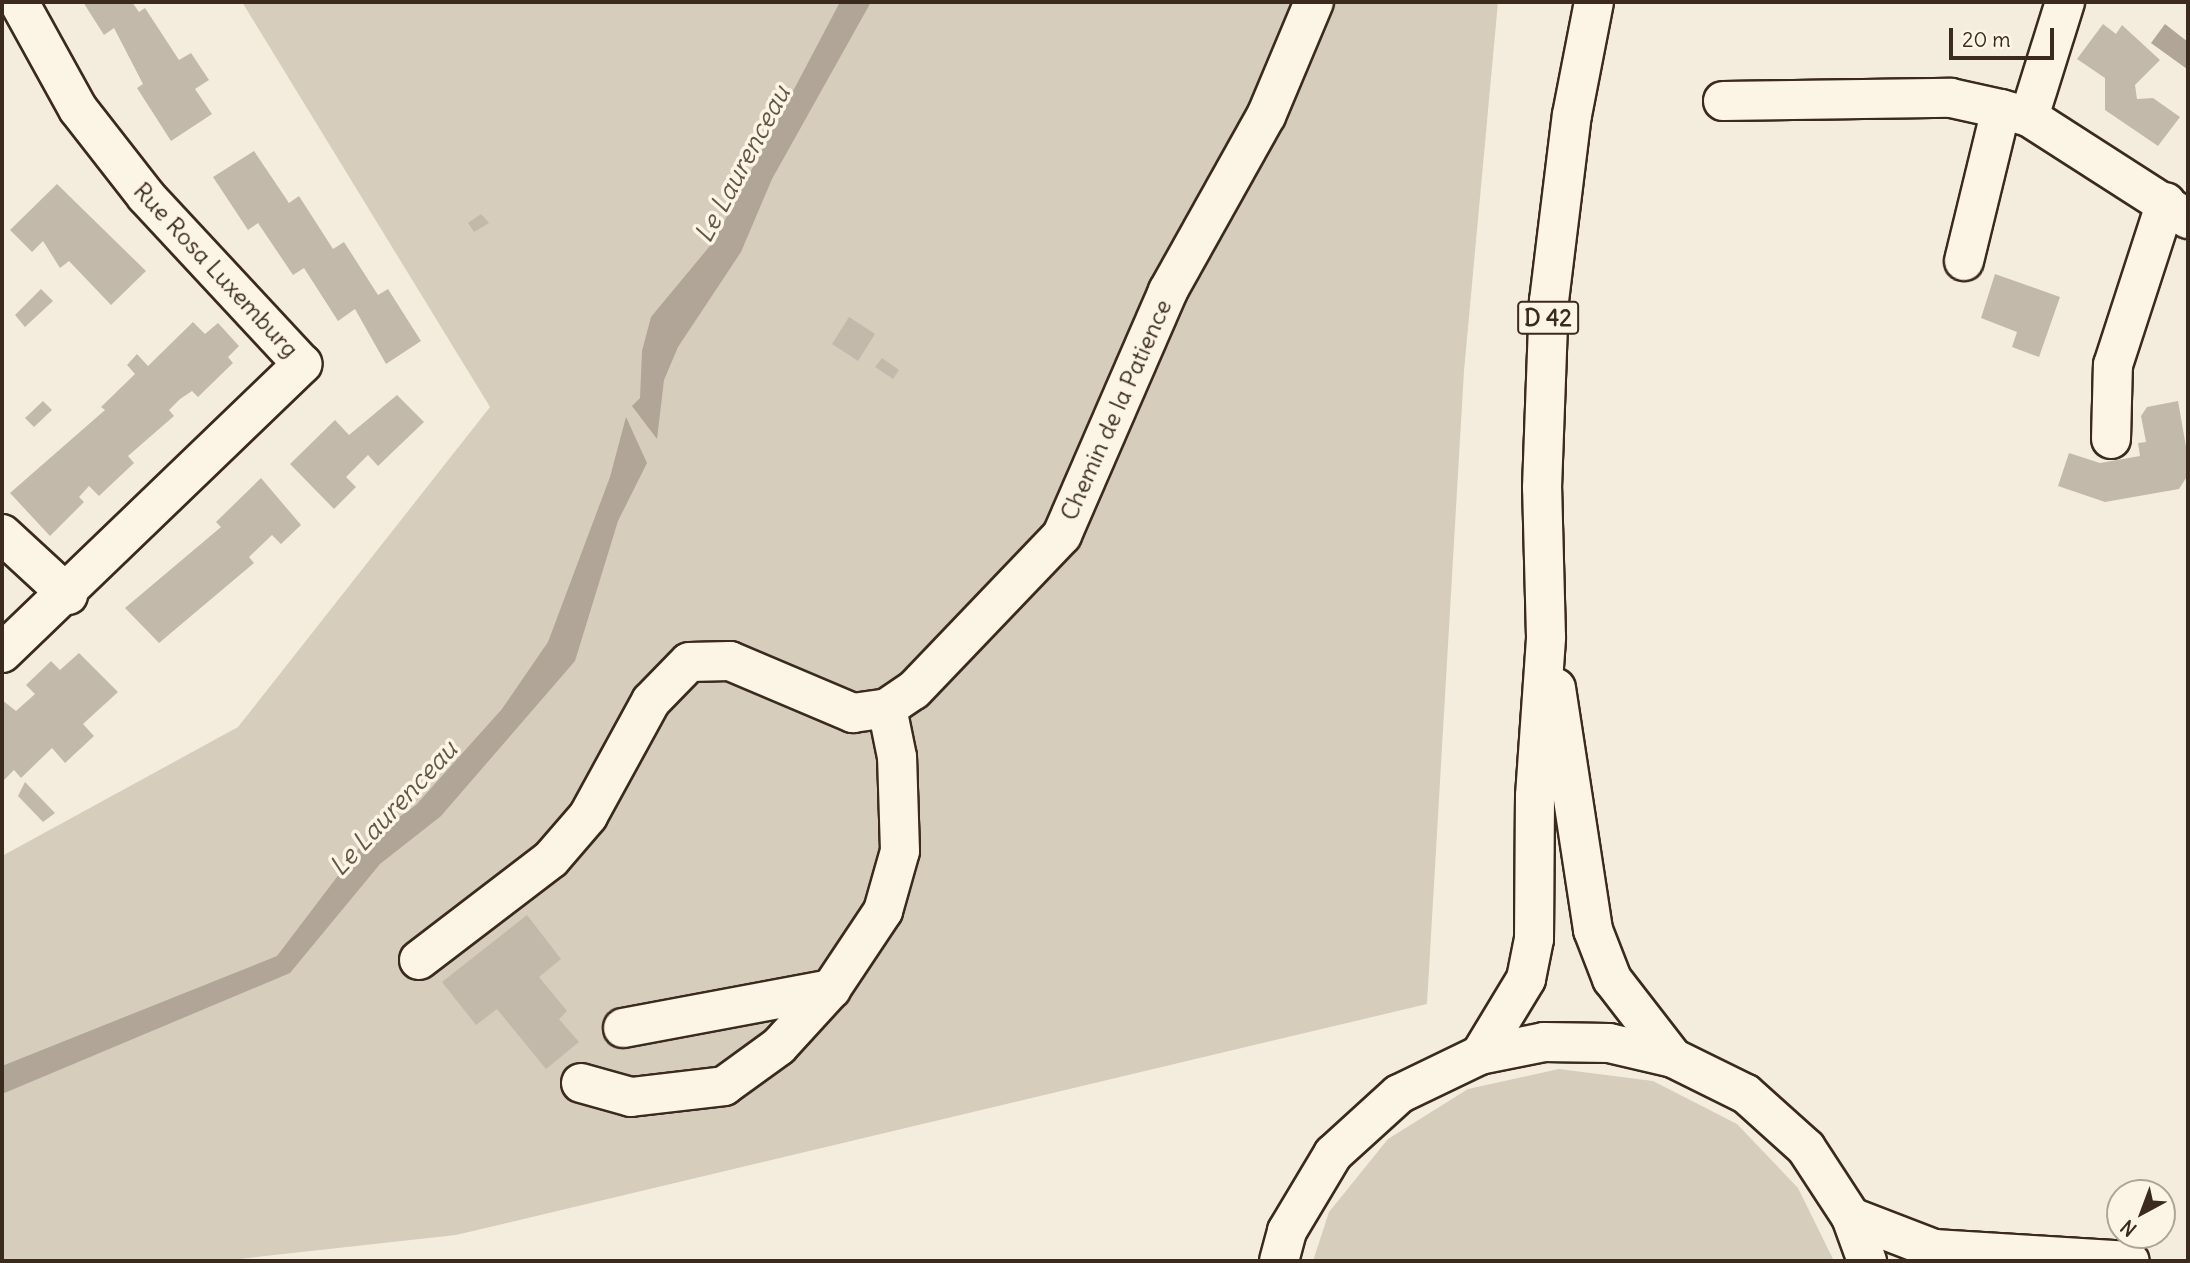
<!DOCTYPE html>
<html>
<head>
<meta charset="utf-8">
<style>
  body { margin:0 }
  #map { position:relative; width:2190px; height:1263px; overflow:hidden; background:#f4eddd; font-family:Delius,sans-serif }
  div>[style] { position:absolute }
  .green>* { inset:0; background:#d6cdbd }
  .water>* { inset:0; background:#b0a596 }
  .building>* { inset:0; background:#c3b9aa }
  .roads { filter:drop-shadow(2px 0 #3b2a1e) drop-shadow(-2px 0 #3b2a1e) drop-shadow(0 2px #3b2a1e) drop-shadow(0 -2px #3b2a1e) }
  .minor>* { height:38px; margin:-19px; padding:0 19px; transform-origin:19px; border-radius:19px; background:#fcf5e5 }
  .major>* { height:38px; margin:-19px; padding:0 19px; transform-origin:19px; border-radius:19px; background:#fcf5e5 }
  span { translate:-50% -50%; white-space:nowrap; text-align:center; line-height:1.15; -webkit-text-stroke:7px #fcf5e5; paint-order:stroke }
  .shield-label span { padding:2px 5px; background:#fcf5e5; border:2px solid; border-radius:5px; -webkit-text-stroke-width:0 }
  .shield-label { font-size:23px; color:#3b2a1e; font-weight:700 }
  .street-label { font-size:24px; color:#3b2a1e }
  .water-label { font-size:26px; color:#645548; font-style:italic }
  .frame { position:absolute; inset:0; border:4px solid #3b2a1e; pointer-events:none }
  .north { position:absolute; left:2106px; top:1179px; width:70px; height:70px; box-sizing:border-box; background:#fcf5e5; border:2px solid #afa495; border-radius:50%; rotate:221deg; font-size:19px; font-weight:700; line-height:28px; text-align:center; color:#3b2a1e }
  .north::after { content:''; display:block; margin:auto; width:24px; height:32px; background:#3b2a1e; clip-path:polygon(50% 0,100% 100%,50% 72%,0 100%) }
  .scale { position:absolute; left:1949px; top:28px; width:105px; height:32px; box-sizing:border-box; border:4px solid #3b2a1e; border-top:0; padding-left:9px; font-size:21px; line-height:24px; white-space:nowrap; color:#3b2a1e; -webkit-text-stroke:5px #fcf5e5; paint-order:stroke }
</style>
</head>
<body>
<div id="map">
  <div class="green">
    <i style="clip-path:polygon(242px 2px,1498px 2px,1464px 371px,1427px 1004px,456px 1235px,221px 1261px,2px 1261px,2px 856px,238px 727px,490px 407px)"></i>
    <i style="clip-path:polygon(1559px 1069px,1653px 1081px,1737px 1124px,1798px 1188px,1834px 1261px,1313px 1261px,1329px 1212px,1388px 1139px,1468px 1089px)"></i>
  </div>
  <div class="water">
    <i style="clip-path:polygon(840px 2px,871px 2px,772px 179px,741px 252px,678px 347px,664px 380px,657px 439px,632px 406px,640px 398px,642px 351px,651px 317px,714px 241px)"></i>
    <i style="clip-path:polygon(2165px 24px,2188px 42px,2187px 69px,2151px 43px)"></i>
    <i style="clip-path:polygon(626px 417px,647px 463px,618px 521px,575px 661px,441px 816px,380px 864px,290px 973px,2px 1094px,2px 1066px,277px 956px,362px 844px,416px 805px,502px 709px,548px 642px,610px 477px)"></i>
  </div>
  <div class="building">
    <i style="clip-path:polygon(83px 2px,132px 2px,139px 12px,145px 8px,179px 60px,191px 53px,209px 80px,195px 89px,212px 114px,171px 141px,137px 88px,143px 84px,114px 28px,104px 35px)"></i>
    <i style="clip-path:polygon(2103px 24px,2116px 34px,2122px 25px,2160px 60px,2135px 85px,2137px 99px,2153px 98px,2180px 117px,2158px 146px,2105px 110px,2105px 78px,2077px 59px)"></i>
    <i style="clip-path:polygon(254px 151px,289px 203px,299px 196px,333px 249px,344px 242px,378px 295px,388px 289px,421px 341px,386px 364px,355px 309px,338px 321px,304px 268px,293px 275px,258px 223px,248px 230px,213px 177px)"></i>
    <i style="clip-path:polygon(57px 184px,146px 271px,111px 305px,69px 261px,60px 268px,43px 241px,32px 252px,10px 230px)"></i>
    <i style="clip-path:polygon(481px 214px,489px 223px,474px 232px,468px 223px)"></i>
    <i style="clip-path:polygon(1995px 274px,2060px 297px,2039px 357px,2012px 347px,2017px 332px,1981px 318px)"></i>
    <i style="clip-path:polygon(41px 289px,53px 301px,25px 327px,15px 315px)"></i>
    <i style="clip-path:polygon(849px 317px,875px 334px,858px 361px,832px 344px)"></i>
    <i style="clip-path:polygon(193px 322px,205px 334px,218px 323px,239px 346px,228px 357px,233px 363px,198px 397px,192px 391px,180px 399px,169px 410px,174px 416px,128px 456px,134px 463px,99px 496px,89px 486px,79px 497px,84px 502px,50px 536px,10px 493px,105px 410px,101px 407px,135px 374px,127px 365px,137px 354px,148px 366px)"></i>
    <i style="clip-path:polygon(882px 358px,899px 370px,893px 379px,875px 367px)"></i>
    <i style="clip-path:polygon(397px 395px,424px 422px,378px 466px,368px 455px,346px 477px,356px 487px,334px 509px,290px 464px,335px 420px,349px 435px)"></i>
    <i style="clip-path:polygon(43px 401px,52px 410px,34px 427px,25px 418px)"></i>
    <i style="clip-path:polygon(2178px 401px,2188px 458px,2188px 475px,2179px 489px,2105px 502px,2058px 486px,2069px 453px,2100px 463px,2140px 456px,2138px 443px,2146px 442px,2141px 416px,2147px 407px)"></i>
    <i style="clip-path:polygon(261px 478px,301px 525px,281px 544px,272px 535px,249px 557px,254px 563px,159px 643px,125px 608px,221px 527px,216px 522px)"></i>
    <i style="clip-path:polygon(79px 653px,118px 692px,83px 724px,94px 736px,65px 763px,52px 748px,21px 778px,14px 770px,2px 782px,2px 700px,16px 711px,35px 694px,26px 685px,51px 661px,60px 670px)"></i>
    <i style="clip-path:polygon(25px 782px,55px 813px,43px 822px,18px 796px)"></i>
    <i style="clip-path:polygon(527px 915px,561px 959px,539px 977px,567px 1011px,559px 1019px,579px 1042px,546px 1069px,497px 1009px,476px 1025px,442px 982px)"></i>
  </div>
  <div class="roads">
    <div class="minor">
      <i style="left:1723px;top:101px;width:228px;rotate:-0.8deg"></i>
      <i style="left:1951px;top:98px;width:51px;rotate:12.4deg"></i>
      <i style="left:2001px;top:109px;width:29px;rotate:16deg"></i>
      <i style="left:2029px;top:117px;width:189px;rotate:32.7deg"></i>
      <i style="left:2029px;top:117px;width:121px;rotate:-72.6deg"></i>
      <i style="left:1964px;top:261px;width:156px;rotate:-76.3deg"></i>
      <i style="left:2111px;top:439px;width:74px;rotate:-88.5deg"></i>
      <i style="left:2113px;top:365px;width:171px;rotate:-72deg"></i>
      <i style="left:2px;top:534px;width:90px;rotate:42.7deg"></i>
      <i style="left:2px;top:653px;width:417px;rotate:-43.9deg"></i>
      <i style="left:302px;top:364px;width:229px;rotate:-132.9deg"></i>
      <i style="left:146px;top:196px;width:110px;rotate:-128deg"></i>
      <i style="left:78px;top:109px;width:122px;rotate:-118.9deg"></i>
      <i style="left:419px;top:960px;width:166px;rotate:-37.4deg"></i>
      <i style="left:551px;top:859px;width:57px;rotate:-49.3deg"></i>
      <i style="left:588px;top:816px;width:131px;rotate:-61.3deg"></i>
      <i style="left:651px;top:701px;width:54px;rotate:-45.7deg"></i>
      <i style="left:689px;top:662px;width:41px;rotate:-1.4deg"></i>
      <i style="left:730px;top:661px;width:134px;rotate:22.9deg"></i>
      <i style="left:853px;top:713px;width:34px;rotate:-8deg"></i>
      <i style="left:887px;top:708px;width:32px;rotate:-34deg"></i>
      <i style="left:914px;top:690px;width:214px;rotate:-46.3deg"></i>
      <i style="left:1062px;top:535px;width:266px;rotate:-66.5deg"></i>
      <i style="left:1168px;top:291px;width:201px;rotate:-60.8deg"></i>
      <i style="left:1266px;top:116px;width:124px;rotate:-67.2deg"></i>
      <i style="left:623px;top:1028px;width:212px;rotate:-10.6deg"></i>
      <i style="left:581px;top:1083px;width:52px;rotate:15.6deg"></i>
      <i style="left:631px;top:1097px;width:94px;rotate:-6.7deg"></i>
      <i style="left:724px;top:1086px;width:68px;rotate:-36deg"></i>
      <i style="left:779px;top:1046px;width:77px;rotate:-47.6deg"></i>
      <i style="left:831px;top:989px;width:94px;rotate:-56.3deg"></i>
      <i style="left:883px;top:911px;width:62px;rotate:-74.2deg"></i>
      <i style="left:900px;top:851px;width:94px;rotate:-91.8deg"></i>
      <i style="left:897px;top:757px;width:50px;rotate:-101.5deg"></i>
    </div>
    <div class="major">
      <i style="left:1556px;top:688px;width:245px;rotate:81.3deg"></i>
      <i style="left:1593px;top:930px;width:53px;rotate:68.8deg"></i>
      <i style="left:1612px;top:979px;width:100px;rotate:52.3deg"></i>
      <i style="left:1480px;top:1055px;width:89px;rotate:-58.8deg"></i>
      <i style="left:1526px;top:979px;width:41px;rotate:-78.7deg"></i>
      <i style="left:1534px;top:939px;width:143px;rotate:-89.6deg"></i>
      <i style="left:1535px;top:796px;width:159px;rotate:-86deg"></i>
      <i style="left:1546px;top:637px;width:149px;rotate:-91.5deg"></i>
      <i style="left:1542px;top:488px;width:187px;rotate:-87.9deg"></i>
      <i style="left:1549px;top:301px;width:187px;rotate:-83deg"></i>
      <i style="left:1572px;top:115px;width:115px;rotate:-79deg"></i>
      <i style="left:1851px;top:1217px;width:89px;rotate:21.1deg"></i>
      <i style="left:1934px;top:1249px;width:196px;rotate:3.5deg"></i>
      <i style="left:1279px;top:1261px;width:31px;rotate:-75deg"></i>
      <i style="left:1287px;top:1231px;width:90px;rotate:-59.1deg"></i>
      <i style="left:1333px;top:1154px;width:89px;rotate:-42.3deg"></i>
      <i style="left:1399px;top:1094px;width:90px;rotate:-25.7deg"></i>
      <i style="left:1480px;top:1055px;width:65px;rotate:-11.5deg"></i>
      <i style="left:1544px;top:1042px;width:65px;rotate:0.9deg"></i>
      <i style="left:1609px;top:1043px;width:66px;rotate:13.2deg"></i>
      <i style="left:1673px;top:1058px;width:81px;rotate:26.3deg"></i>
      <i style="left:1746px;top:1094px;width:81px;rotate:42deg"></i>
      <i style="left:1806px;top:1148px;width:82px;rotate:56.9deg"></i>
      <i style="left:1851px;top:1217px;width:47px;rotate:70deg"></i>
    </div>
  </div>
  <div class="shield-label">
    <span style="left:1548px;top:318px">D 42</span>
  </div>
  <div class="street-label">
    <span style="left:216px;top:270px;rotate:47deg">Rue Rosa Luxemburg</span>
    <span style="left:1116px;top:410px;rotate:-66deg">Chemin de la Patience</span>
  </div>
  <div class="water-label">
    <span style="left:742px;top:164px;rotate:-62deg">Le Laurenceau</span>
    <span style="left:393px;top:808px;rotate:-47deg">Le Laurenceau</span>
  </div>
  <div class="frame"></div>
  <div class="north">N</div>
  <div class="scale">20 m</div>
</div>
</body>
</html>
